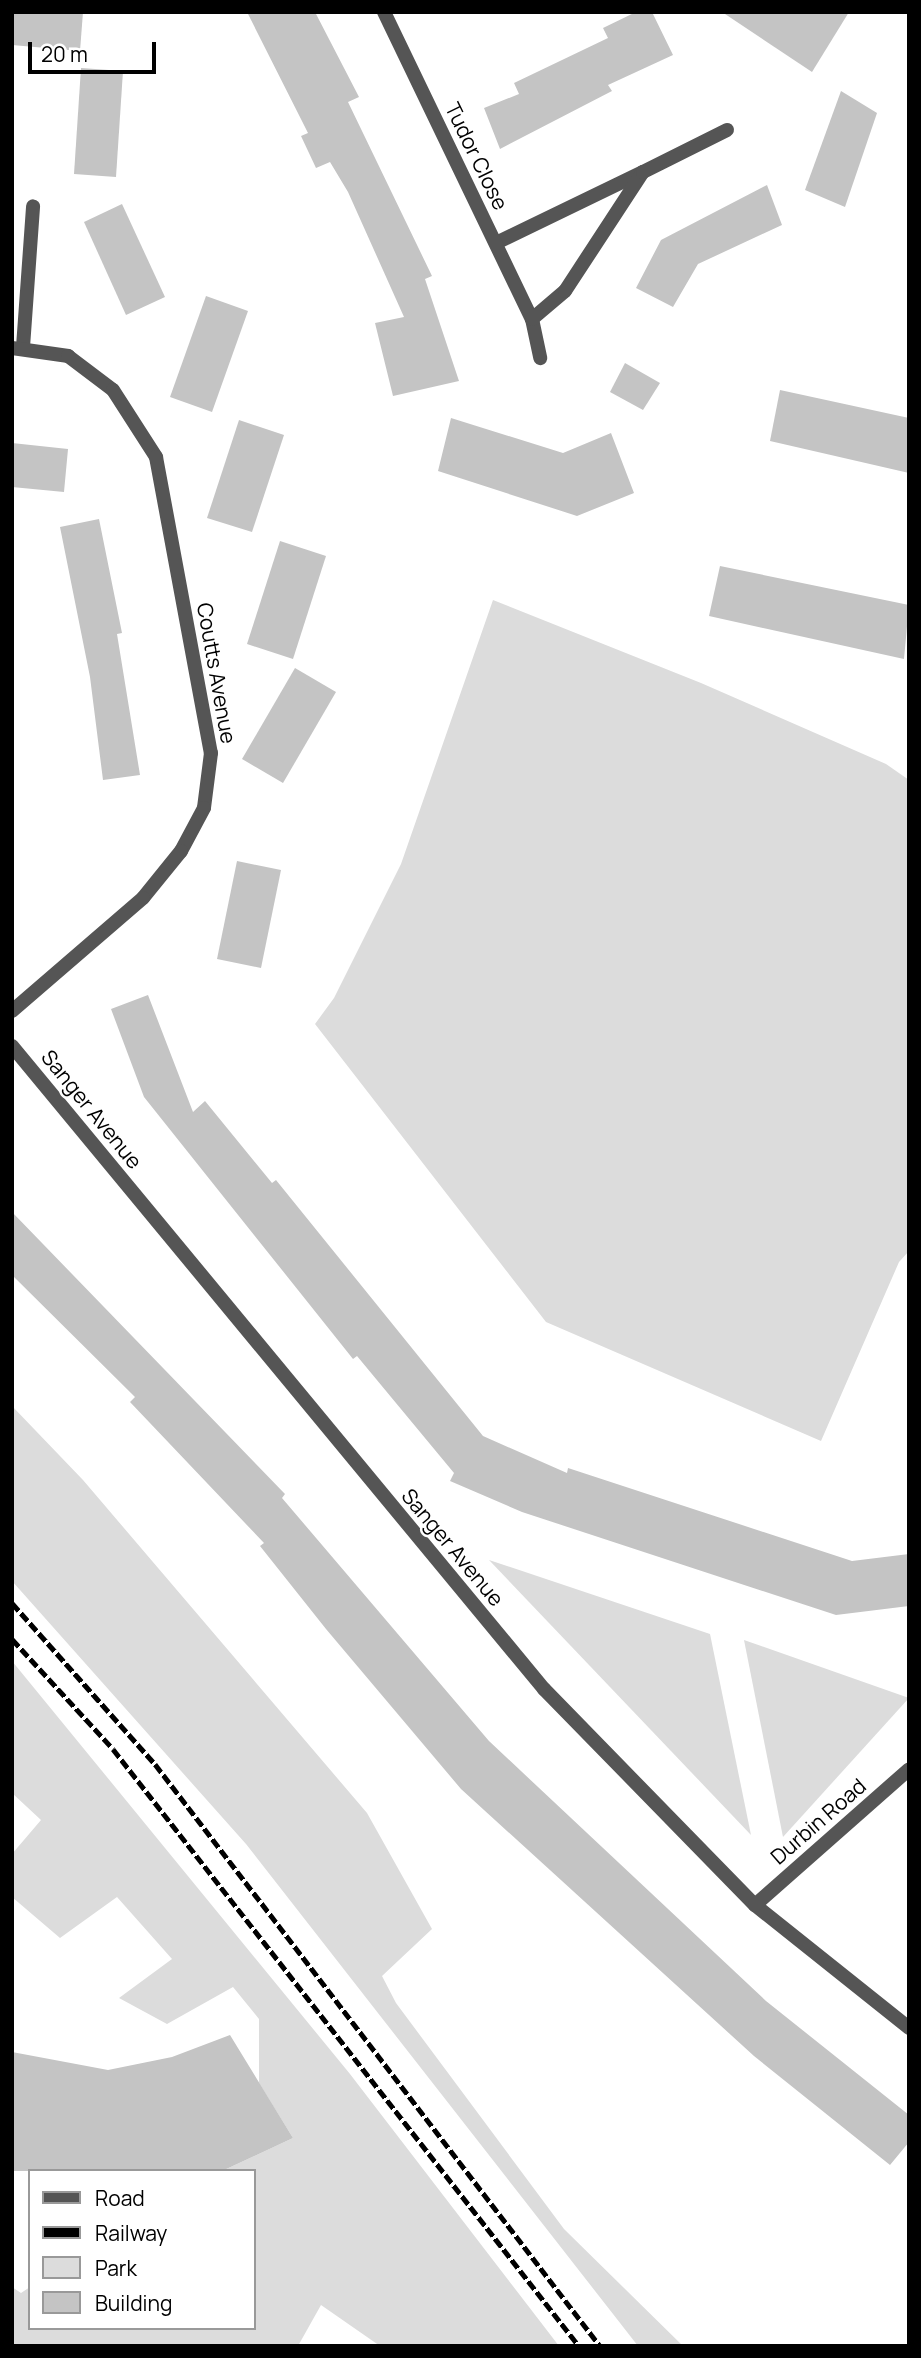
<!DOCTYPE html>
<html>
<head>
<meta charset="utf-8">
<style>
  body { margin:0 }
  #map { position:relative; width:921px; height:2358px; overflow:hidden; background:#fff; font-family:Manrope,sans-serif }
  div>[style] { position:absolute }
  .green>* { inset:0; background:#dcdcdc }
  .building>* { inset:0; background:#c4c4c4 }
  .lane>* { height:14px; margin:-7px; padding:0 7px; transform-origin:7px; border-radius:7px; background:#555 }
  .street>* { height:14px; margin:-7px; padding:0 7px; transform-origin:7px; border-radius:7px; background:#555 }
  .rail>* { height:5px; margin-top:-2.5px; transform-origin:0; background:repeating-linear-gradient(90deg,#000 0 10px,transparent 0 13.5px) }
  span { translate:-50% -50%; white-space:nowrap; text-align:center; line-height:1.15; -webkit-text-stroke:5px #fff; paint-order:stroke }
  .street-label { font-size:21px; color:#000 }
  .frame { position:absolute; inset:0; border:14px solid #000; pointer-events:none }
  .legend { position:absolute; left:28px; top:2169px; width:228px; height:161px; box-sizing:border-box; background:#fff; border:2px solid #999; margin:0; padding:9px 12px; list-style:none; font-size:21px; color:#000 }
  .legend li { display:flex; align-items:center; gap:14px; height:35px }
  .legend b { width:35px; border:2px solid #999 }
  .scale { position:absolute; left:28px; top:42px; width:128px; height:32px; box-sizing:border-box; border:4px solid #000; border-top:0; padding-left:9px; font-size:21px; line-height:24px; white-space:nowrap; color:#000; -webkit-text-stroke:5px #fff; paint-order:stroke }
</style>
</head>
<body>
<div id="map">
  <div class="green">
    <i style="clip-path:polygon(493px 600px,701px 683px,886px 764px,909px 780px,909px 1251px,899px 1262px,821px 1441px,546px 1322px,315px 1024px,334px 998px,401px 864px)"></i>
    <i style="clip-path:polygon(12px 1406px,83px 1480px,367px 1813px,432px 1929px,382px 1976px,396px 2003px,564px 2229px,683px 2346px,638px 2346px,246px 1844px,12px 1581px)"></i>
    <i style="clip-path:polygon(489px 1560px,710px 1634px,751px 1835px)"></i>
    <i style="clip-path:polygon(744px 1640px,909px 1698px,783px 1837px)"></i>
    <i style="clip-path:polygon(12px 1661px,350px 2074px,559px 2346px,380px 2346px,321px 2305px,298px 2346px,12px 2346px,12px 2287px,21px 2293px,30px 2287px,30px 2328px,254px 2328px,254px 2171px,222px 2171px,293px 2138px,259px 2083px,259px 2019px,233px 1987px,167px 2024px,119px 1998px,172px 1959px,117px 1897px,60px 1938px,12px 1897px,12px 1854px,41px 1820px,12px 1793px)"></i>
  </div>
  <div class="building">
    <i style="clip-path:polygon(12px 12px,83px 12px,80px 51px,12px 45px)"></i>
    <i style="clip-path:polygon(247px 12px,315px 12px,359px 97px,348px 102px,432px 276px,425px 279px,459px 381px,393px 396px,375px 323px,404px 317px,348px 192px,330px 162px,316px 168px,301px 136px,308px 133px)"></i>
    <i style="clip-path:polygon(636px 12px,652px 12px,673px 55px,608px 85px,612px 91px,500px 149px,484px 108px,519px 94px,514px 83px,608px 38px,603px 28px)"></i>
    <i style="clip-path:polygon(722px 12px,849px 12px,812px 72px)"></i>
    <i style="clip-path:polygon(81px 68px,123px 71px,116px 177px,74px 174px)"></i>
    <i style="clip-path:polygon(841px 91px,877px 113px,845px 207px,805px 190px)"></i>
    <i style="clip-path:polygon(767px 185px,782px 225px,698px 264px,673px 307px,636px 288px,661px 240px)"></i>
    <i style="clip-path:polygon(122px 204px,165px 297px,126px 315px,84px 222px)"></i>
    <i style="clip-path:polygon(206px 296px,248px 311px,212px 412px,170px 397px)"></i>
    <i style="clip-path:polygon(625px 363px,660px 383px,643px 410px,610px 392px)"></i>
    <i style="clip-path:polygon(780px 390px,909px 418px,909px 473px,770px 441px)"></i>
    <i style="clip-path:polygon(451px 418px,563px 453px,611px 433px,634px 493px,577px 516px,438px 471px)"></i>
    <i style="clip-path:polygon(239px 420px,284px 435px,252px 532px,207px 518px)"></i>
    <i style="clip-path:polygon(12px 443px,68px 449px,64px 492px,12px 487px)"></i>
    <i style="clip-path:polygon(99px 519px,122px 633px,117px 634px,140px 775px,103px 780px,90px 677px,60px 527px)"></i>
    <i style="clip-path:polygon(280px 541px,326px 556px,293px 659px,247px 644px)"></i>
    <i style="clip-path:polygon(720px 566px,909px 605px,904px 659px,709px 616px)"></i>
    <i style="clip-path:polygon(295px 668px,336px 692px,283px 783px,242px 759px)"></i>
    <i style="clip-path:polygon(237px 861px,281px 870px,261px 968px,217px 959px)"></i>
    <i style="clip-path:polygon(148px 995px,193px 1112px,205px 1101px,272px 1183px,276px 1180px,483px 1436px,567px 1473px,568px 1468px,852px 1561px,909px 1554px,909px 1606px,836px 1615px,522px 1512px,450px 1481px,454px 1473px,357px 1356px,353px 1359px,144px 1097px,111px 1009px)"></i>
    <i style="clip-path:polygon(12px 1212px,285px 1494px,282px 1498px,489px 1741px,766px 2001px,909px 2115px,909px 2142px,890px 2165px,754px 2056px,461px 1789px,326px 1629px,260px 1546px,264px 1543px,130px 1402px,135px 1397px,12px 1275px)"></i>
    <i style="clip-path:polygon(230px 2035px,293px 2138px,222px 2171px,12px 2171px,12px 2052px,108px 2070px,172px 2057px)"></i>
  </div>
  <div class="lane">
    <i style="left:496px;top:243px;width:163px;rotate:-25.8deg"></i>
    <i style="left:23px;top:347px;width:141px;rotate:-85.9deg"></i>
  </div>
  <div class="street">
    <i style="left:384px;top:12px;width:341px;rotate:64.3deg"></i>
    <i style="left:532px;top:319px;width:40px;rotate:78deg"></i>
    <i style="left:532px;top:319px;width:43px;rotate:-40.3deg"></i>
    <i style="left:565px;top:291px;width:142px;rotate:-56.8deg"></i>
    <i style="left:643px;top:172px;width:94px;rotate:-26.6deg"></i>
    <i style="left:12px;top:348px;width:57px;rotate:8.1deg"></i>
    <i style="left:68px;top:356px;width:56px;rotate:37.1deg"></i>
    <i style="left:113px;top:390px;width:80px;rotate:57.3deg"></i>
    <i style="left:156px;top:457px;width:301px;rotate:79.5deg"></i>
    <i style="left:211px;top:753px;width:55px;rotate:97.3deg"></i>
    <i style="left:204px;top:808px;width:49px;rotate:118.1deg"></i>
    <i style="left:181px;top:851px;width:60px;rotate:129deg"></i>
    <i style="left:143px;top:898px;width:173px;rotate:139.2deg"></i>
    <i style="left:12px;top:1046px;width:835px;rotate:50.4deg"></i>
    <i style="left:544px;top:1689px;width:302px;rotate:45.7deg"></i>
    <i style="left:755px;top:1905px;width:197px;rotate:38.6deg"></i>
    <i style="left:755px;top:1905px;width:205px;rotate:-41.4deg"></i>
  </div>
  <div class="rail">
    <i style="left:12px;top:1603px;width:215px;rotate:48.4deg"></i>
    <i style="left:155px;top:1764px;width:733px;rotate:52.6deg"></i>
    <i style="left:12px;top:1639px;width:149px;rotate:47.4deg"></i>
    <i style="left:113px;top:1749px;width:757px;rotate:52.03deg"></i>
  </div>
  <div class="street-label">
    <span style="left:477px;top:156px;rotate:64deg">Tudor Close</span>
    <span style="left:217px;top:673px;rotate:80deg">Coutts Avenue</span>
    <span style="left:92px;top:1109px;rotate:51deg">Sanger Avenue</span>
    <span style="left:453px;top:1547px;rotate:50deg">Sanger Avenue</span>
    <span style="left:818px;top:1821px;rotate:-41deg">Durbin Road</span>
  </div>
  <div class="frame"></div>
  <ul class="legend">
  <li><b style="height:9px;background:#555"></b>Road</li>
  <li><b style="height:9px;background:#000"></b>Railway</li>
  <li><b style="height:19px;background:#dcdcdc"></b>Park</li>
  <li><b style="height:19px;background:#c4c4c4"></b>Building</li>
  </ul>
  <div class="scale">20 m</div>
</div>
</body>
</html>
